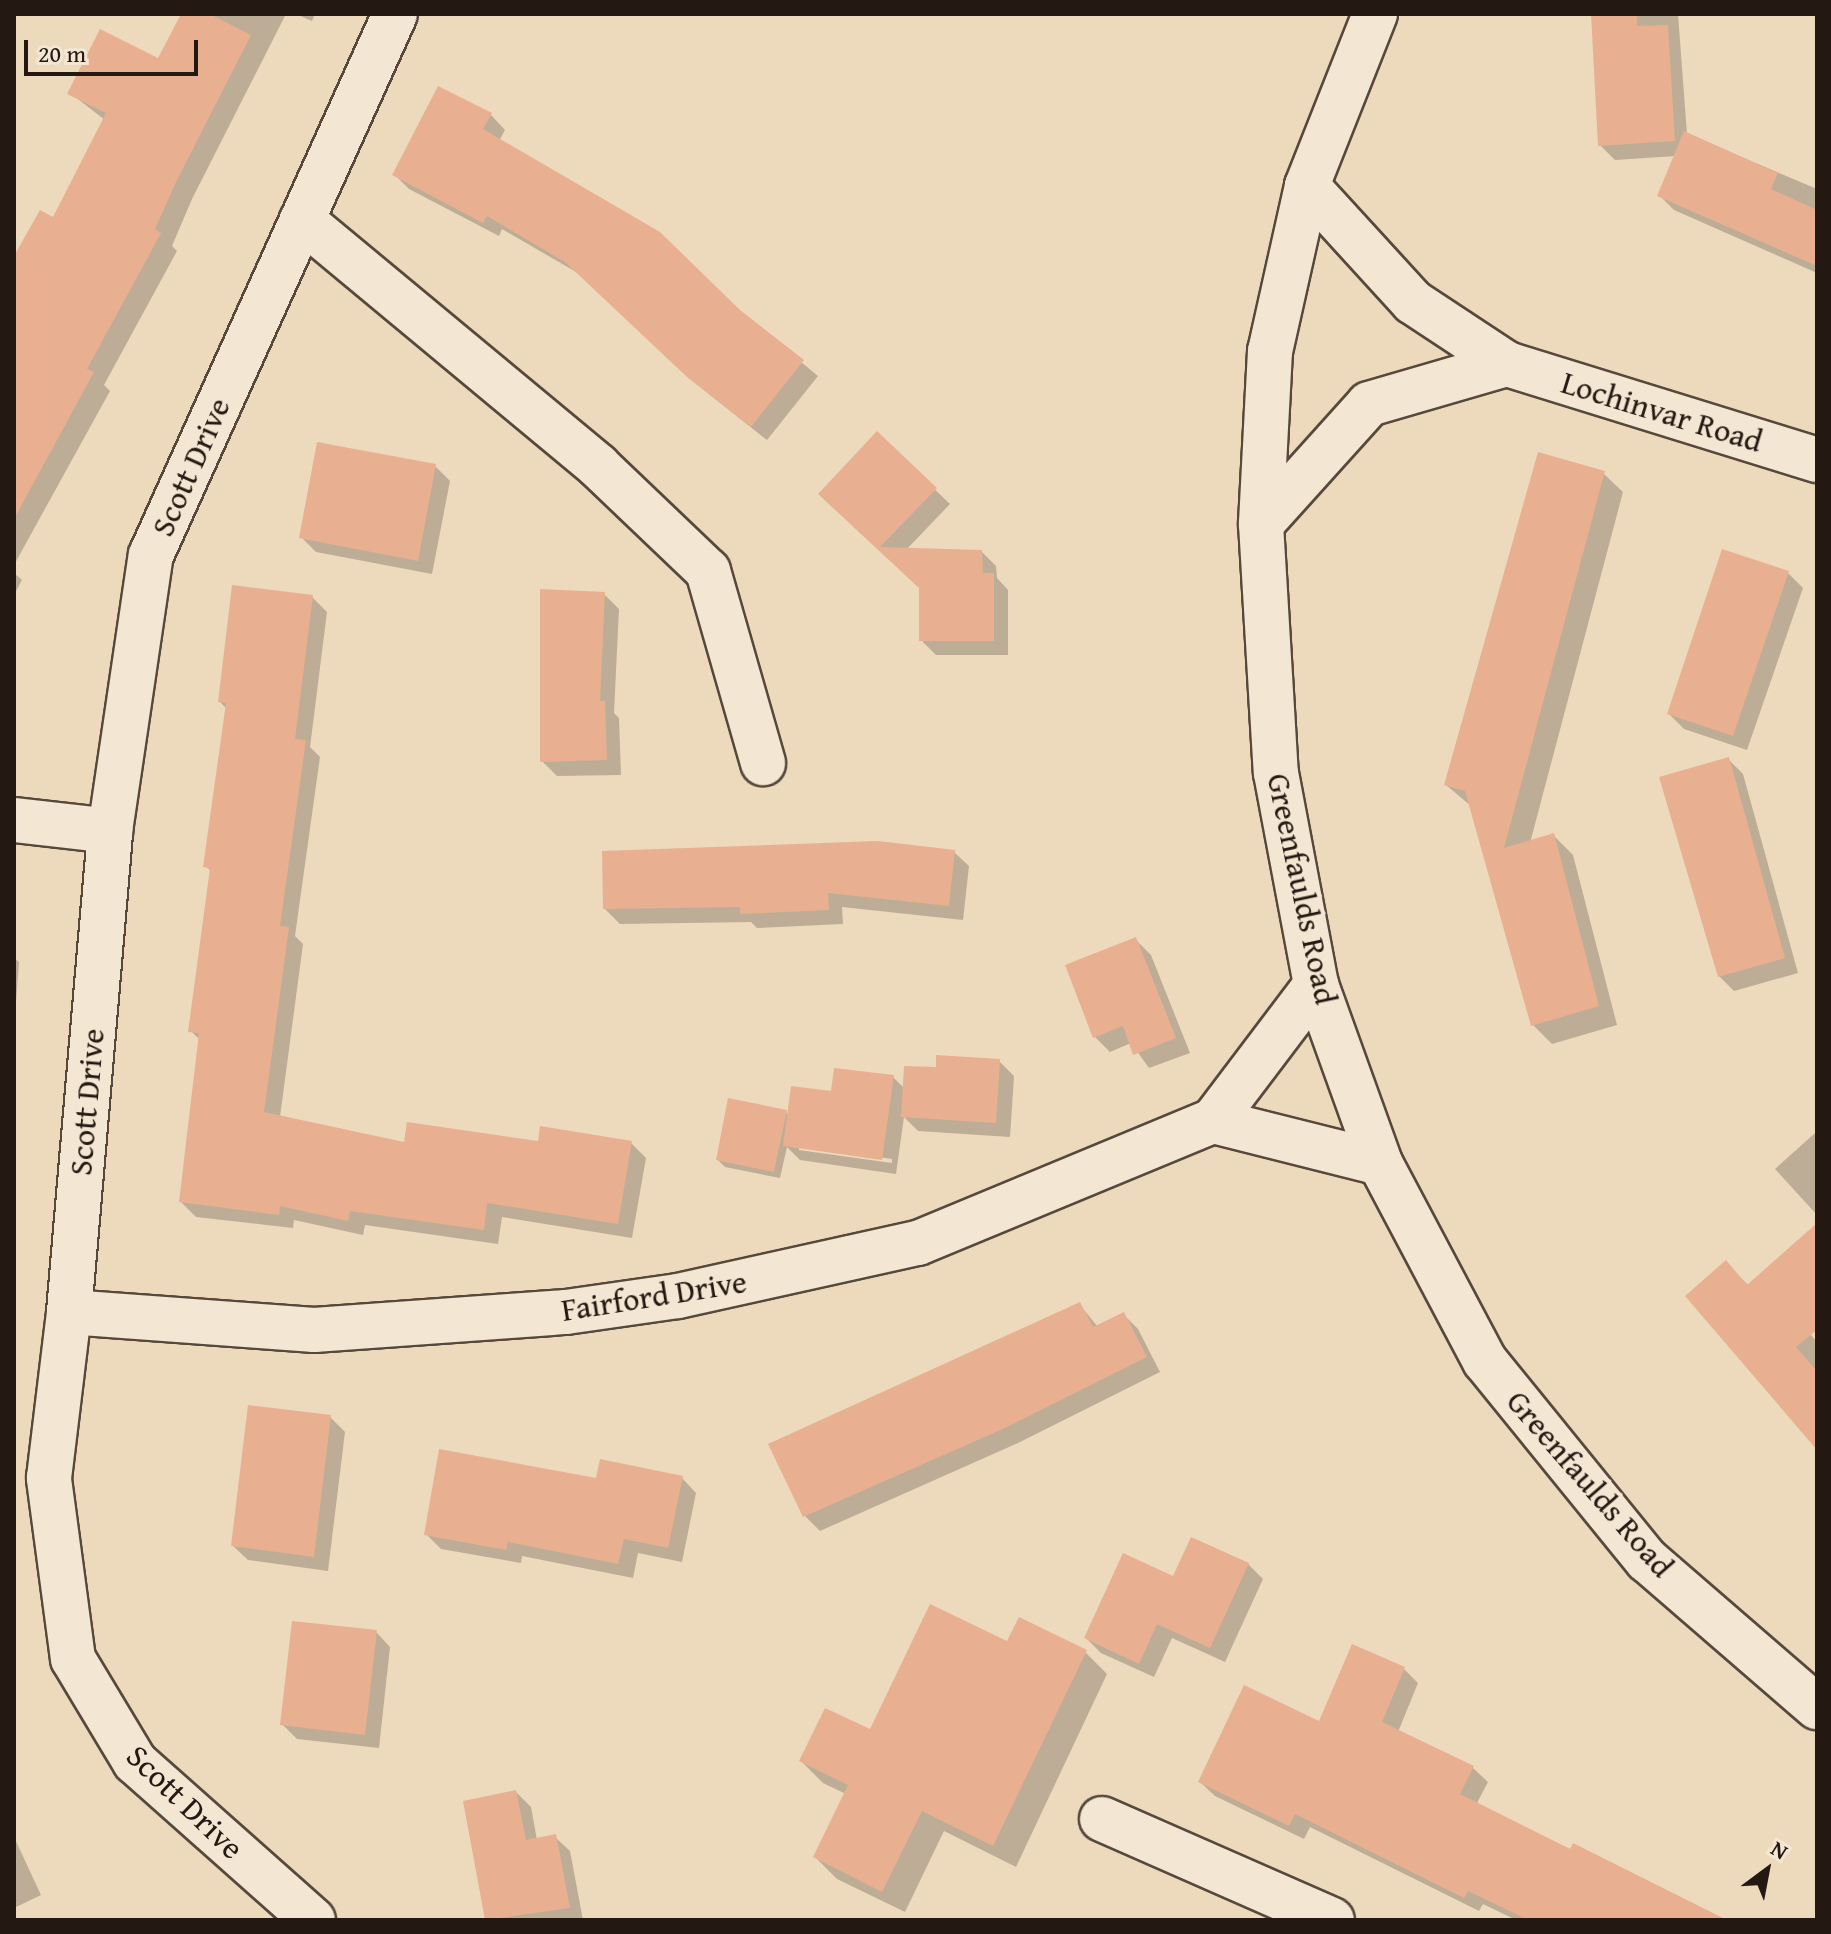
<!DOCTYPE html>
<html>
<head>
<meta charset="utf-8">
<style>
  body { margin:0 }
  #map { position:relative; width:1831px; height:1934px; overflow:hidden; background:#edd9bc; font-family:"Gentium Book Plus",serif }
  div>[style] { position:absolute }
  .shadow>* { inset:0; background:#0003 }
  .building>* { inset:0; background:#e8b091 }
  .roads { filter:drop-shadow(2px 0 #56493c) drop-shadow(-2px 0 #56493c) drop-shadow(0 2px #56493c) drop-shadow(0 -2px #56493c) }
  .minor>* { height:44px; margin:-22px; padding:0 22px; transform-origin:22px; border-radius:22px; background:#f3e6d3 }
  .tertiary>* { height:44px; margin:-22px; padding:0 22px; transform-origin:22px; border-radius:22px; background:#f3e6d3 }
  span { translate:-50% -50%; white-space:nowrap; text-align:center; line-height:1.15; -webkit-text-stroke:8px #f3e6d3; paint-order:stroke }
  .street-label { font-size:32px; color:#241912 }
  .frame { position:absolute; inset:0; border:16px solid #241912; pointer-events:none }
  .north { position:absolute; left:1727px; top:1830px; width:80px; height:80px; -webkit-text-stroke:6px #f3e6d3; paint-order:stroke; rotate:32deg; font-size:22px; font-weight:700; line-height:32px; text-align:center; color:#241912 }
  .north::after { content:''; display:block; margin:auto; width:28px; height:36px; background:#241912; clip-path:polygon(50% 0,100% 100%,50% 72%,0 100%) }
  .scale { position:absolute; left:24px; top:40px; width:174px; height:36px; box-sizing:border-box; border:4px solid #241912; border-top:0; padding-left:10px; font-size:24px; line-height:28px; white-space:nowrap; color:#241912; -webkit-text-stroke:6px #f3e6d3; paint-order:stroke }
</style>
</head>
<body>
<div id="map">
  <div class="shadow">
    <i style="clip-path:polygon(182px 14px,286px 14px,192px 199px,172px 246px,177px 251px,104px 385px,110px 391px,14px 565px,14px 316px,105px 120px,70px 93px,159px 61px)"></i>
    <i style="clip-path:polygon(296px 14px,315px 14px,312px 21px)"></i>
    <i style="clip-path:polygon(1593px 14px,1678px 14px,1687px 134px,1817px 189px,1817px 273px,1674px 210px,1659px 195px,1676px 156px,1615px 160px,1600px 145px)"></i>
    <i style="clip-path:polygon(491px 115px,505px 130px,499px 141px,739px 311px,818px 376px,767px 440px,705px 391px,583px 276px,502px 229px,499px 236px,409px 189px,394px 174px)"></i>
    <i style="clip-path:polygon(877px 434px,950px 504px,906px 550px,982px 552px,996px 566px,997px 578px,1008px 590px,1008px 655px,936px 655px,921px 640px,921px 588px,835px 508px)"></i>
    <i style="clip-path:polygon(435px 466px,450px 481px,432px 574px,316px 552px,301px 537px)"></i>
    <i style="clip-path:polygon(1603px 473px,1623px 492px,1530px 843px,1554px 836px,1573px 855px,1617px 1025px,1552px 1044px,1533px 1025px,1471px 806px,1446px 785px)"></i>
    <i style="clip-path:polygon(14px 573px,22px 580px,14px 595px)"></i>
    <i style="clip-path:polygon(1788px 573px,1803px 588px,1747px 750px,1684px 729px,1669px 714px)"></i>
    <i style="clip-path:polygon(604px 594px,619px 609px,614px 713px,619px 718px,621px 775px,557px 776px,542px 761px)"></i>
    <i style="clip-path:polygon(312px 597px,327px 612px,310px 747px,320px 757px,295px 936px,303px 944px,280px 1117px,406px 1144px,631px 1143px,646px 1158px,632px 1238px,502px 1217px,498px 1244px,365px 1225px,363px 1235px,294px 1220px,293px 1228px,196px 1217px,181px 1202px,200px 1040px,191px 1031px,212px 872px,206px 866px,227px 709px,220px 702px)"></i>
    <i style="clip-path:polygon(1728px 759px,1743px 774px,1798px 973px,1734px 991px,1719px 976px)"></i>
    <i style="clip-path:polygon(954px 852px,969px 866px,963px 920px,842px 907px,843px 924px,757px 928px,751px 922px,620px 924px,605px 909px)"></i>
    <i style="clip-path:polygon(1136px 940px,1151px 955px,1190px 1053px,1149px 1068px,1131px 1043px,1110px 1052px,1095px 1037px)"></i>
    <i style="clip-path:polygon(14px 958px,19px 962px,14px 1029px)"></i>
    <i style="clip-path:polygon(evenodd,999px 1061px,1014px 1076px,1010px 1137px,918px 1131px,904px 1117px,896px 1174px,800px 1160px,787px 1147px,780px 1178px,725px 1167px,718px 1160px,786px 1112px,789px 1116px,833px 1093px,893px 1077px,905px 1089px,938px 1069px,999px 1061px,799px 1146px,892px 1159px,892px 1163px,799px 1150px,799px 1146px)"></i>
    <i style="clip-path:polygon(1815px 1133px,1817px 1134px,1817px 1215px,1775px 1169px)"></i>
    <i style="clip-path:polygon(1726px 1263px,1749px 1286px,1780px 1299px,1817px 1342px,1817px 1447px)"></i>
    <i style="clip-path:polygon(1079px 1304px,1098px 1327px,1123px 1314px,1138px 1329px,1160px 1372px,1020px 1442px,820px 1531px,805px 1516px)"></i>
    <i style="clip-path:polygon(330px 1417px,345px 1432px,328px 1571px,248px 1560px,233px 1546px)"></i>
    <i style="clip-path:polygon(682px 1478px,696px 1493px,682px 1562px,638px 1553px,633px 1578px,522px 1556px,521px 1563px,441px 1549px,426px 1534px)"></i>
    <i style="clip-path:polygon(1248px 1564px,1263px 1579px,1225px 1662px,1172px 1638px,1154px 1677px,1101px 1653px,1086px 1638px,1174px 1579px)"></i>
    <i style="clip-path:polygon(376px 1632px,390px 1647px,379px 1748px,297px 1739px,282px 1724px)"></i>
    <i style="clip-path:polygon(1008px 1644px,1085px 1652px,1107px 1674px,1016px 1867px,944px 1831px,905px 1912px,837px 1879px,815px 1857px,846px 1794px,823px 1783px,801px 1761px,871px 1732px)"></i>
    <i style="clip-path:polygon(1404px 1669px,1418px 1683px,1398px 1732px,1473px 1768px,1488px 1782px,1476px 1805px,1722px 1920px,1516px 1920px,1483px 1904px,1479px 1911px,1310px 1827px,1304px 1839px,1215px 1796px,1200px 1782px,1320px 1724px)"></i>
    <i style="clip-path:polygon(516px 1792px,531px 1807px,537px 1840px,555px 1837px,570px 1851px,583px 1920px,487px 1920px,465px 1802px)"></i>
    <i style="clip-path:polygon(14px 1837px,41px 1895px,14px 1908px)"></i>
  </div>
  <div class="building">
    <i style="clip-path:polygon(181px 14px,210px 14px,251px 35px,176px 182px,155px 229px,161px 233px,87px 369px,94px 372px,14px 519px,14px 256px,40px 210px,53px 217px,106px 113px,67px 94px,100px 29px,158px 58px)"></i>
    <i style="clip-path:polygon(1591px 14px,1637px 14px,1637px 26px,1668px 25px,1675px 141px,1598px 146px)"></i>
    <i style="clip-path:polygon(438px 86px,492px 113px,483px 129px,660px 232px,740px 310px,804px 360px,751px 427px,687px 377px,565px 262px,487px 216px,483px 223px,392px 175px)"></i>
    <i style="clip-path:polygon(1684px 131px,1778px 173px,1771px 189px,1817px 210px,1817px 266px,1657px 196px)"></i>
    <i style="clip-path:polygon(877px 431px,937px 488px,880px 547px,982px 550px,983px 573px,994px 573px,994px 641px,919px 641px,919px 588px,818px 494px)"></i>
    <i style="clip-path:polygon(317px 442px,436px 464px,418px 561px,299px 538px)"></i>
    <i style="clip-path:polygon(1538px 452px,1605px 471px,1504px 848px,1554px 833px,1599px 1006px,1531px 1026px,1465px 791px,1444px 785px)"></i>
    <i style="clip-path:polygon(1722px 549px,1789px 571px,1733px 736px,1667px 714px)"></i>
    <i style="clip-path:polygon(232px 585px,313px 595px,295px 739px,306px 740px,280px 926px,289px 927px,264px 1112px,404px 1142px,407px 1122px,538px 1141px,540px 1126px,632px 1141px,618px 1224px,487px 1203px,484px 1230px,350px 1211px,348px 1221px,280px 1206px,279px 1215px,179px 1202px,199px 1033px,188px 1032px,210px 868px,203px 867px,226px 703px,218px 702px)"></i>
    <i style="clip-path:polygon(540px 589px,605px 592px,600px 701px,605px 701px,607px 760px,540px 762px)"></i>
    <i style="clip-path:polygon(1729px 757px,1785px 958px,1718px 977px,1659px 777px)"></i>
    <i style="clip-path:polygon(878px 841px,955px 850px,949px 906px,828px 893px,829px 910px,740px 914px,740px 907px,603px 909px,602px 851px)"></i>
    <i style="clip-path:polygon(1136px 937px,1176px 1038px,1133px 1055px,1123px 1026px,1093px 1038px,1065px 965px)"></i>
    <i style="clip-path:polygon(936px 1055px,1000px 1059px,996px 1123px,901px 1117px,904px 1066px,936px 1067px)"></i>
    <i style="clip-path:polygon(834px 1068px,894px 1075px,882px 1160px,783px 1146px,791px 1086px,831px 1091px)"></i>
    <i style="clip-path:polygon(728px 1098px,787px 1110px,774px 1172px,716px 1160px)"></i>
    <i style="clip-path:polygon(1817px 1223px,1817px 1330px,1796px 1347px,1817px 1371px,1817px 1450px,1685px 1296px,1726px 1260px,1747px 1285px)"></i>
    <i style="clip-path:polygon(1080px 1302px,1093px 1327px,1124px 1312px,1147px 1357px,1005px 1428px,803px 1517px,768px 1444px)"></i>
    <i style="clip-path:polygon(248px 1405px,331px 1415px,314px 1557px,231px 1546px)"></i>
    <i style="clip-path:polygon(439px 1449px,596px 1478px,600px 1459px,683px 1476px,668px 1548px,624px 1539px,618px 1564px,508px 1542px,506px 1550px,424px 1535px)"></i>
    <i style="clip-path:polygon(1191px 1537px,1249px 1563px,1210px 1648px,1157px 1624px,1139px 1664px,1084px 1638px,1123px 1553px,1173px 1576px)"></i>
    <i style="clip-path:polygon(930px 1604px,1007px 1641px,1019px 1617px,1087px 1650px,993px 1846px,922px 1811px,882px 1892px,813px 1857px,848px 1785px,799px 1761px,825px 1708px,870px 1729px)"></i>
    <i style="clip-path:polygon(292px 1621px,377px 1630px,365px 1735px,280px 1725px)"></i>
    <i style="clip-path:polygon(1352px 1644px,1405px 1667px,1382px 1722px,1474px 1766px,1460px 1794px,1570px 1849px,1573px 1843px,1727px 1920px,1528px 1920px,1468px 1891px,1464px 1898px,1295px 1814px,1289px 1826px,1198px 1782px,1244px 1685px,1319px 1721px)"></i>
    <i style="clip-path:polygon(516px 1790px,526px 1840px,556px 1834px,570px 1908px,485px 1920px,463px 1801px)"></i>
  </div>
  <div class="roads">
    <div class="minor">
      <i style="left:1307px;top:186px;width:157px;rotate:47.6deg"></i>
      <i style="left:1413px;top:302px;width:113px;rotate:33.4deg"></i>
      <i style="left:1507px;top:364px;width:325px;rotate:17.2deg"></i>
      <i style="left:302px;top:220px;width:385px;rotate:39.7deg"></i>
      <i style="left:598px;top:466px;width:152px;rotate:43.7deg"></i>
      <i style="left:708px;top:571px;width:200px;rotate:74deg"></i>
      <i style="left:1261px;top:524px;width:161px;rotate:-48deg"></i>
      <i style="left:1369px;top:404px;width:144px;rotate:-16.2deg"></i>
      <i style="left:14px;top:820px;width:97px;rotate:6.5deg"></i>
      <i style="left:1213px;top:1121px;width:171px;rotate:-52.9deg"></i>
      <i style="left:69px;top:1312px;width:246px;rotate:4.2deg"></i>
      <i style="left:314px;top:1330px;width:253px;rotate:-4.1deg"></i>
      <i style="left:566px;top:1312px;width:113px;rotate:-8.1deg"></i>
      <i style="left:678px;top:1296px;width:246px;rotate:-12.5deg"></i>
      <i style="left:918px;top:1243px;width:319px;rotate:-22.5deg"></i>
      <i style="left:1213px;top:1121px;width:172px;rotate:14.1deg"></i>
      <i style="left:1102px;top:1819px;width:251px;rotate:23.7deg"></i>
      <i style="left:313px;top:1920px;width:238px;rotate:-138.4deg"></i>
      <i style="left:135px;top:1762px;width:120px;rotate:-121deg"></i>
      <i style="left:73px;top:1659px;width:183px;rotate:-97.6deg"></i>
      <i style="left:49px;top:1478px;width:167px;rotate:-83.1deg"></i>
      <i style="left:69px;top:1312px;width:483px;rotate:-85.1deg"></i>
      <i style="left:110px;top:831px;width:279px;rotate:-81.6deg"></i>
      <i style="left:151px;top:555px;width:593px;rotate:-65.72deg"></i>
    </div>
    <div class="tertiary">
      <i style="left:1375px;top:14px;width:185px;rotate:111.6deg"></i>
      <i style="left:1307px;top:186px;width:169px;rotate:102.6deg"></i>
      <i style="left:1270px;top:351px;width:173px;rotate:93deg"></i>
      <i style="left:1261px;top:524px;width:249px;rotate:86.6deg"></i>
      <i style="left:1276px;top:773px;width:216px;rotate:79.3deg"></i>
      <i style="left:1316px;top:985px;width:189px;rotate:70.2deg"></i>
      <i style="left:1380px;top:1163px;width:224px;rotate:62.1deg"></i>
      <i style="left:1485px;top:1361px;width:257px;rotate:50.9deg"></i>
      <i style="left:1647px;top:1560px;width:225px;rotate:40.9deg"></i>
    </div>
  </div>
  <div class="street-label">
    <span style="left:1662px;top:412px;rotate:17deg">Lochinvar Road</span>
    <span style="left:191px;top:467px;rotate:-66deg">Scott Drive</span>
    <span style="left:1302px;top:889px;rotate:78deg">Greenfaulds Road</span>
    <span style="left:87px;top:1102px;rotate:-85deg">Scott Drive</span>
    <span style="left:654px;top:1296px;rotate:-9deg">Fairford Drive</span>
    <span style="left:1590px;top:1484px;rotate:49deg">Greenfaulds Road</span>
    <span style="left:185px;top:1802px;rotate:44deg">Scott Drive</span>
  </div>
  <div class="frame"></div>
  <div class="north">N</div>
  <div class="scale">20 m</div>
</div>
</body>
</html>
